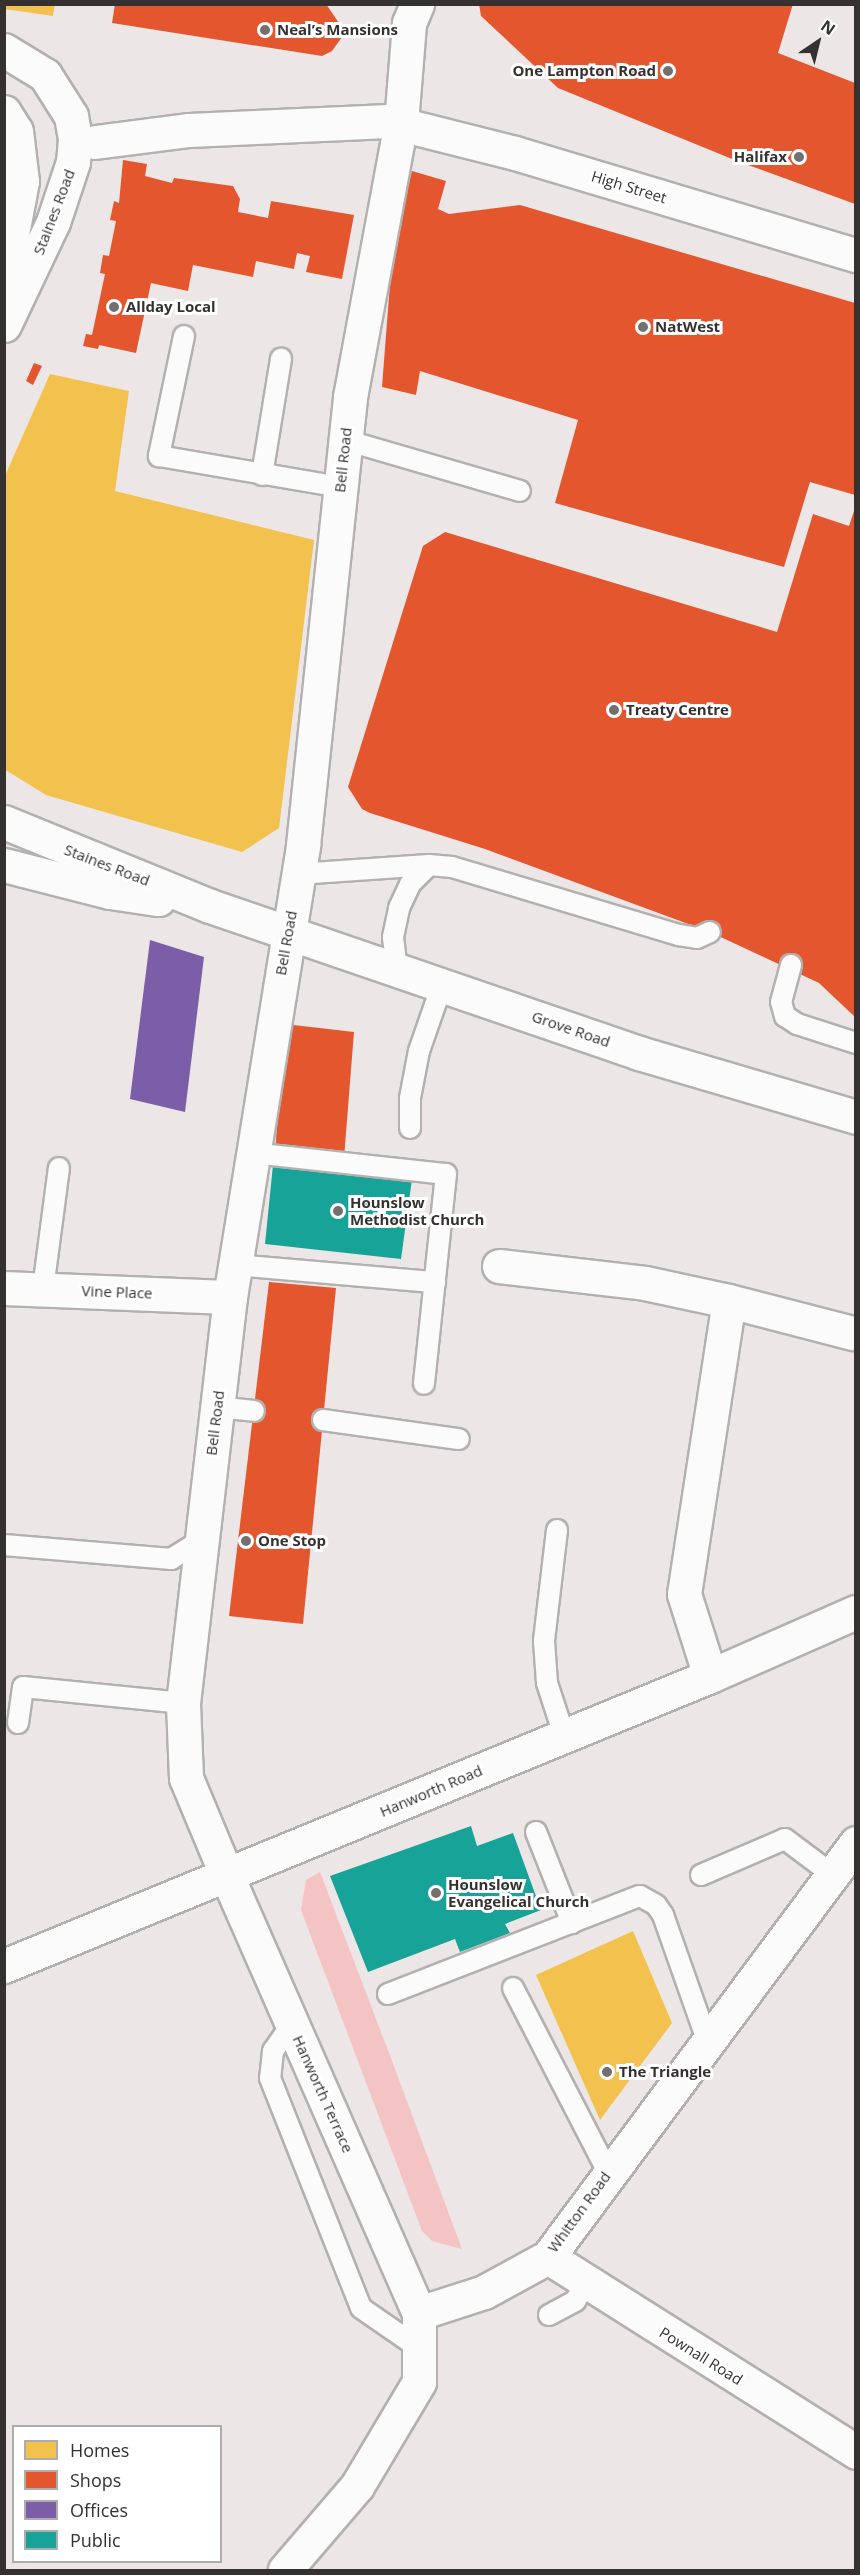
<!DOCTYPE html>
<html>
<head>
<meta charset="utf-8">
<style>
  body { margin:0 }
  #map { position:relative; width:860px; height:2575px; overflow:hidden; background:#ece6e6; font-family:"Open Sans",sans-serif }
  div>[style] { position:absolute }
  .green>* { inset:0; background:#f4c3c3 }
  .homes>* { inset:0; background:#f2c14e }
  .shops>* { inset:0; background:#e4572e }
  .offices>* { inset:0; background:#7b5ea7 }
  .public>* { inset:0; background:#17a398 }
  .roads { filter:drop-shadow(2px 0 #b4b0b0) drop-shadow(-2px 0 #b4b0b0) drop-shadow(0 2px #b4b0b0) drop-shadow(0 -2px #b4b0b0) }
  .lane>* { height:20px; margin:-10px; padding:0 10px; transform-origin:10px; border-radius:10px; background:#fcfbfb }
  .street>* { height:33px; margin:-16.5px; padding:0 16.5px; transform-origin:16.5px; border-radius:16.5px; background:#fcfbfb }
  .secondary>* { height:33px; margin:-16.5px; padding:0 16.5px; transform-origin:16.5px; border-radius:16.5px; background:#fcfbfb }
  .primary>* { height:33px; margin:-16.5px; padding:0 16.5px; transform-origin:16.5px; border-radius:16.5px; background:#fcfbfb }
  .dots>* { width:16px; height:16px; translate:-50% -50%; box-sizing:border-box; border:3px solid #fff; border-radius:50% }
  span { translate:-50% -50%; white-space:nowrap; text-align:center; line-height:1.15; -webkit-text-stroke:6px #fff; paint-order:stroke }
  .poi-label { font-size:15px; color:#353131; font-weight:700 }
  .left { translate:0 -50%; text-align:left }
  .right { translate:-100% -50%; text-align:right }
  .street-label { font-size:15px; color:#353131 }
  .frame { position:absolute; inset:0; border:6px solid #353131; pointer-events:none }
  .legend { position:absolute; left:12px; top:2425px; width:210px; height:138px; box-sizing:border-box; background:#fff; border:2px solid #aeadad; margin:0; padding:8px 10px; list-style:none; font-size:18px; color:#353131 }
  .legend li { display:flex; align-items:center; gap:12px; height:30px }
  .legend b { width:30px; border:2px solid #aeadad }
  .north { position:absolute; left:788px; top:12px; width:60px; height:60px; -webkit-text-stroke:4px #fff; paint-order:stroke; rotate:35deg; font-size:16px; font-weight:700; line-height:24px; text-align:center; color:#353131 }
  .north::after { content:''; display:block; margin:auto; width:21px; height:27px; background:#353131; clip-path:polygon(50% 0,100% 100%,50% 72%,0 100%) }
</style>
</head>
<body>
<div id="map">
  <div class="green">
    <i style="clip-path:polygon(320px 1872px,392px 2061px,462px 2249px,432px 2241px,422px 2231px,301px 1910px,306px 1880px)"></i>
  </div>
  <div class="homes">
    <i style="clip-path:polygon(4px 4px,55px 4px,53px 16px,4px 9px)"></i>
    <i style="clip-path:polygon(50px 374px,129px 391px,115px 491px,314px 540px,279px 828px,242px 852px,46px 795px,4px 769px,4px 478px)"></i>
    <i style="clip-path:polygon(633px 1931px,672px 2023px,600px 2120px,536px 1975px)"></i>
  </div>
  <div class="shops">
    <i style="clip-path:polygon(115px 4px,326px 4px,341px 26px,342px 37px,332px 51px,322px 56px,112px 23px)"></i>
    <i style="clip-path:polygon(479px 4px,793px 4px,778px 53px,855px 83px,855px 204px,737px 161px,558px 88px,481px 16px)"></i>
    <i style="clip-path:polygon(123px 160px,147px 164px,145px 176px,172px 183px,174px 178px,233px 186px,240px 199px,238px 212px,268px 218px,271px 201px,354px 215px,342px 279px,306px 272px,310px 256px,297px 253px,294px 269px,256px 261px,253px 277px,193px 265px,188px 291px,151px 283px,136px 353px,99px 345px,98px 349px,83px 346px,86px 334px,92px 335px,105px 274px,100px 273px,103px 255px,109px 256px,116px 221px,110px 220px,114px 201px,119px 203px)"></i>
    <i style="clip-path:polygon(412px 171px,446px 181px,438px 209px,449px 214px,520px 205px,855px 303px,855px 495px,810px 482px,784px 567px,555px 503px,578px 420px,420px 371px,416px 395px,382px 387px,393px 245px)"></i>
    <i style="clip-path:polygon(34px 363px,42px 366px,33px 385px,26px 381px)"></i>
    <i style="clip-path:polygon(855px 508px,855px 1017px,819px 983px,710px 932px,485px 849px,370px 813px,362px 809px,348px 787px,423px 546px,445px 532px,777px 632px,813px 514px,849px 526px)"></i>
    <i style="clip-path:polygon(285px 1024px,354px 1032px,344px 1158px,275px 1152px)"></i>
    <i style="clip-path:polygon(269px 1282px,336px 1288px,303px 1624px,229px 1616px)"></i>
  </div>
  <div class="offices">
    <i style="clip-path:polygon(150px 940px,204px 957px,185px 1112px,130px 1099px)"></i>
  </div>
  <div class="public">
    <i style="clip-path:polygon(273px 1165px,412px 1179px,401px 1259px,265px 1244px)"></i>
    <i style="clip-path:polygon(471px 1826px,477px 1846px,513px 1833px,541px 1910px,505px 1924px,510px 1933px,460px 1952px,455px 1939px,368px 1972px,330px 1876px)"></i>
  </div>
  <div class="roads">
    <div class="lane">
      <i style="left:184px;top:336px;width:123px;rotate:101.8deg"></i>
      <i style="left:159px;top:456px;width:184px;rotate:9.7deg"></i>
      <i style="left:345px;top:440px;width:182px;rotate:16.2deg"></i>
      <i style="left:262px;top:475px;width:118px;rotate:-80.7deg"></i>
      <i style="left:298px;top:874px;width:131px;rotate:-3.9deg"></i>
      <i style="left:429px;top:865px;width:23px;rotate:5deg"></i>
      <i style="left:452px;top:867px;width:237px;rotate:16.7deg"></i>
      <i style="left:679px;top:935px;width:18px;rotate:9deg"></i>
      <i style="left:697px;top:938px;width:14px;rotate:-25deg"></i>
      <i style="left:791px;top:965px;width:38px;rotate:105deg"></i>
      <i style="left:781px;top:1002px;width:15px;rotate:74deg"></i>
      <i style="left:785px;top:1016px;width:14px;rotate:34deg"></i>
      <i style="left:797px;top:1024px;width:62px;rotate:17.9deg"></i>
      <i style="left:397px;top:970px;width:33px;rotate:-97deg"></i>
      <i style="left:393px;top:937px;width:30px;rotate:-78deg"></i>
      <i style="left:399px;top:908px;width:26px;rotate:-65deg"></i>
      <i style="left:410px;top:884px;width:27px;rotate:-45deg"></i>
      <i style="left:410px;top:1128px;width:30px;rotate:-90deg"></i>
      <i style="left:410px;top:1098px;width:48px;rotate:-79.2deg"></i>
      <i style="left:419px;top:1051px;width:70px;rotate:-70.8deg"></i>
      <i style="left:252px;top:1153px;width:195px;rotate:6.2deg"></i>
      <i style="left:446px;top:1174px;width:211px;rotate:96deg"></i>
      <i style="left:235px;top:1265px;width:201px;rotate:4.9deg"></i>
      <i style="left:43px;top:1289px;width:122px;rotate:-82.5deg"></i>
      <i style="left:217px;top:1407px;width:37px;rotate:6deg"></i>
      <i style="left:323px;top:1420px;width:137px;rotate:8deg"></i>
      <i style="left:557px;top:1530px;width:112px;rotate:96.7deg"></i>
      <i style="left:544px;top:1641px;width:42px;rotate:85.9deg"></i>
      <i style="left:547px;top:1683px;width:55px;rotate:71.9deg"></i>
      <i style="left:4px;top:1545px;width:168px;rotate:4.8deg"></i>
      <i style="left:171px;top:1559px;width:36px;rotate:-32deg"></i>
      <i style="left:18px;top:1723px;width:36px;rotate:-82deg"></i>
      <i style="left:23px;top:1687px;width:161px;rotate:5.7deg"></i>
      <i style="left:536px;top:1832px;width:98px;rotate:68.4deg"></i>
      <i style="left:701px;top:1875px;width:91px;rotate:-23.2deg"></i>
      <i style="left:785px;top:1839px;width:60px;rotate:36.9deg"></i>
      <i style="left:513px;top:1988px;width:207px;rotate:62.7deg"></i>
      <i style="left:388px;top:1994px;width:270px;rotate:-21.3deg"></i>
      <i style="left:640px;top:1896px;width:18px;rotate:29deg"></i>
      <i style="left:656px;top:1905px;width:12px;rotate:55deg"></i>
      <i style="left:663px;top:1915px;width:136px;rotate:70.6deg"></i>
      <i style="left:292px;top:2024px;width:33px;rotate:125deg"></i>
      <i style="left:273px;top:2051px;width:27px;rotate:96deg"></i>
      <i style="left:270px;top:2078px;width:247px;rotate:68.4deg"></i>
      <i style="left:361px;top:2308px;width:70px;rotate:34.6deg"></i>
      <i style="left:549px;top:2315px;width:30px;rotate:-28deg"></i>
      <i style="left:575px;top:2301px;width:20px;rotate:-57deg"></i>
    </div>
    <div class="street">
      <i style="left:95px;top:142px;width:95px;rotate:-7.3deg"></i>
      <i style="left:189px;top:130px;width:199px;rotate:-2.6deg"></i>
      <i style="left:388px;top:121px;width:131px;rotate:14.1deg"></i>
      <i style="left:515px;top:153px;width:356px;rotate:16.7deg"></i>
      <i style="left:499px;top:1266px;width:147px;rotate:6.6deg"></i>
      <i style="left:645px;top:1283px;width:86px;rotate:12.1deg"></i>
      <i style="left:4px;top:1288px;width:226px;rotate:2.3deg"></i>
      <i style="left:710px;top:1676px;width:86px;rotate:-107.6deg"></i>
      <i style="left:684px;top:1594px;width:296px;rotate:-81.3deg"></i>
      <i style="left:729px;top:1301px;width:128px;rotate:14.5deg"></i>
      <i style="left:227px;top:1876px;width:106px;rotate:-112.7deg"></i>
      <i style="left:186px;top:1778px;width:75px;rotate:-92.3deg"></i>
      <i style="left:183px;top:1703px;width:409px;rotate:-83.4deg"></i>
      <i style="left:230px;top:1297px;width:458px;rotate:-80.8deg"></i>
      <i style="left:303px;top:845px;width:450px;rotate:-84deg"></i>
      <i style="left:350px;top:397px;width:279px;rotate:-79.5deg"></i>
      <i style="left:401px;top:123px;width:100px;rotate:-85.4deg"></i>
      <i style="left:409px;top:23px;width:21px;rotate:-67deg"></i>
      <i style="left:548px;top:2257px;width:365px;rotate:32.3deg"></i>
      <i style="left:419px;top:2313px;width:68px;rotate:-17.9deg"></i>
      <i style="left:484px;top:2292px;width:73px;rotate:-28.7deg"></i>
      <i style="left:548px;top:2257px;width:516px;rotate:-53.35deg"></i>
    </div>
    <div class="secondary">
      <i style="left:227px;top:1876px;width:477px;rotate:66.3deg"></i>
      <i style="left:419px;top:2313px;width:69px;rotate:90deg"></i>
      <i style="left:419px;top:2382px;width:121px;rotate:120.8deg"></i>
      <i style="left:357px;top:2486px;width:111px;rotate:130.6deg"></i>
    </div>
    <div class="primary">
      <i style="left:4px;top:50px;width:48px;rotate:31.4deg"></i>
      <i style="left:45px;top:75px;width:49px;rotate:57.6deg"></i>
      <i style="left:71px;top:116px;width:23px;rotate:80deg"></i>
      <i style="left:75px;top:139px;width:23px;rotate:95deg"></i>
      <i style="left:73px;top:162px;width:63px;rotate:108.4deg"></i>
      <i style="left:53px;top:222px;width:114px;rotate:115.4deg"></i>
      <i style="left:4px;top:112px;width:22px;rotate:58deg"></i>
      <i style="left:16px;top:131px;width:50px;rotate:83.2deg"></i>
      <i style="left:22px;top:181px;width:97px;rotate:100.7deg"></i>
      <i style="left:4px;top:822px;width:222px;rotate:22.2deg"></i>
      <i style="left:210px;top:906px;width:453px;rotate:18.9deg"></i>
      <i style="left:639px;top:1053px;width:226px;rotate:16.4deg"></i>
      <i style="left:4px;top:865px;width:109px;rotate:14.3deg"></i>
      <i style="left:110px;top:892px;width:49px;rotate:8.3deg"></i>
      <i style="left:4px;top:1966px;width:763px;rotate:-22.33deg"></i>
      <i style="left:710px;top:1676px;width:159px;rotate:-23.7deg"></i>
    </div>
  </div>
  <div class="dots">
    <i style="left:265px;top:30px;background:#757070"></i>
    <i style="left:668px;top:71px;background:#757070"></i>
    <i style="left:799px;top:157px;background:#757070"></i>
    <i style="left:114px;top:307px;background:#757070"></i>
    <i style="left:643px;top:327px;background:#757070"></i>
    <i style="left:614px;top:710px;background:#757070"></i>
    <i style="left:338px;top:1211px;background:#757070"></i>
    <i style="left:246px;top:1541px;background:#757070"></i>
    <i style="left:436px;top:1893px;background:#757070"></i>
    <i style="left:607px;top:2072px;background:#757070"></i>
  </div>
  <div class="poi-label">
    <span class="left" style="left:277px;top:30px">Neal’s Mansions</span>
    <span class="right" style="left:656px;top:71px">One Lampton Road</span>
    <span class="right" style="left:787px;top:157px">Halifax</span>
    <span class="left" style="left:126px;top:307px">Allday Local</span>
    <span class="left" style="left:655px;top:327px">NatWest</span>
    <span class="left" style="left:626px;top:710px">Treaty Centre</span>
    <span class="left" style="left:350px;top:1211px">Hounslow<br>Methodist Church</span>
    <span class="left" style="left:258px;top:1541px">One Stop</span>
    <span class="left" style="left:448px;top:1893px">Hounslow<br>Evangelical Church</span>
    <span class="left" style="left:619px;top:2072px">The Triangle</span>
  </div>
  <div class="street-label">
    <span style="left:629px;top:187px;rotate:17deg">High Street</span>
    <span style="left:54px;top:212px;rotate:-69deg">Staines Road</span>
    <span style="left:343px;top:460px;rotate:-84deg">Bell Road</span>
    <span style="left:107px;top:865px;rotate:21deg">Staines Road</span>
    <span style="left:286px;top:943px;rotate:-80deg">Bell Road</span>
    <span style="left:571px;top:1029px;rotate:19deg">Grove Road</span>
    <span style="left:117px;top:1292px;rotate:2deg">Vine Place</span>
    <span style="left:215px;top:1423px;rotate:-83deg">Bell Road</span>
    <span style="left:431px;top:1791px;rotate:-23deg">Hanworth Road</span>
    <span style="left:323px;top:2094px;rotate:66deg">Hanworth Terrace</span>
    <span style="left:579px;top:2212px;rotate:-54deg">Whitton Road</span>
    <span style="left:701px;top:2356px;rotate:32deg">Pownall Road</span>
  </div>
  <div class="frame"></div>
  <ul class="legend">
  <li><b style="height:16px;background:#f2c14e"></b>Homes</li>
  <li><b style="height:16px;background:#e4572e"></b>Shops</li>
  <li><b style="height:16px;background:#7b5ea7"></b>Offices</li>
  <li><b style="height:16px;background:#17a398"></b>Public</li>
  </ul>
  <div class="north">N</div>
</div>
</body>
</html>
